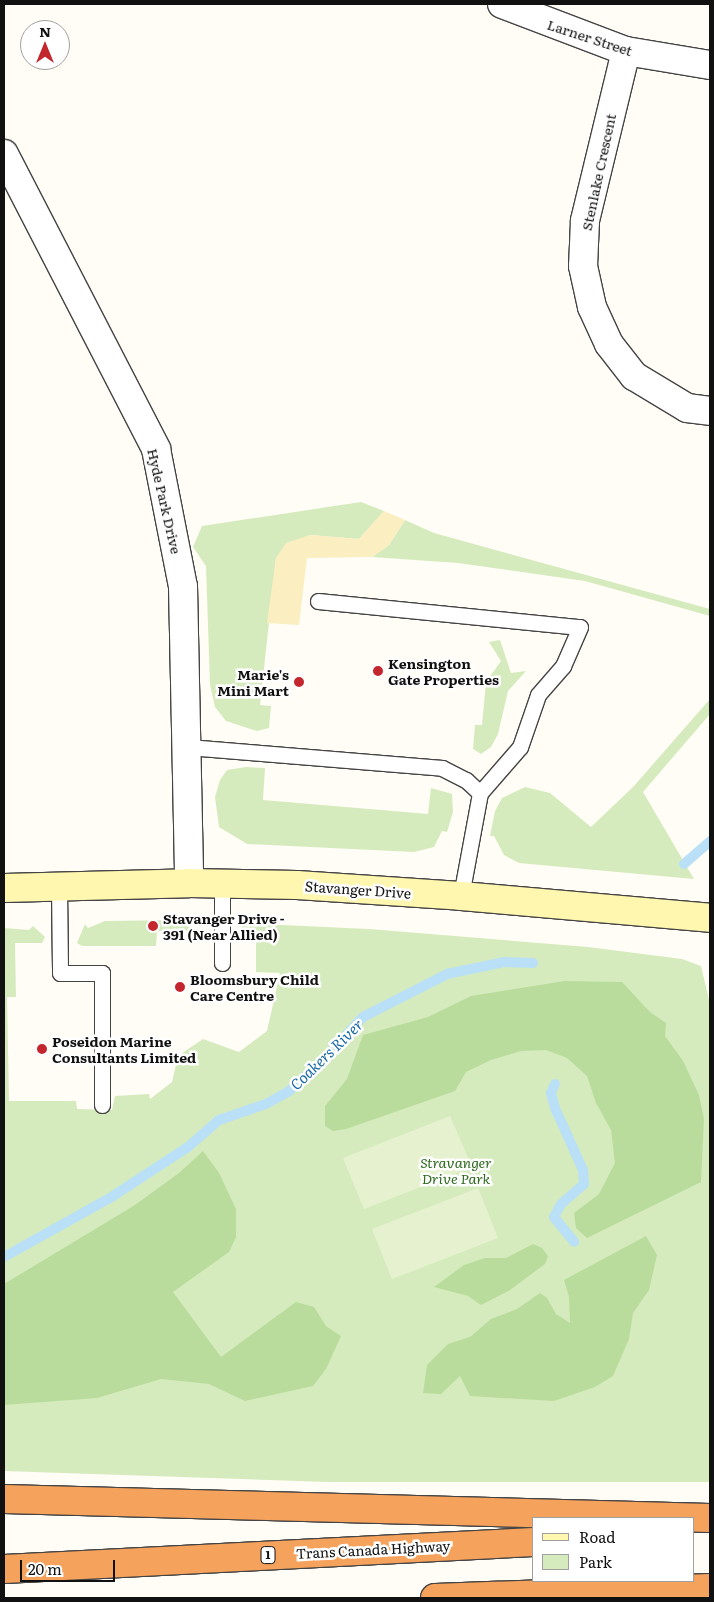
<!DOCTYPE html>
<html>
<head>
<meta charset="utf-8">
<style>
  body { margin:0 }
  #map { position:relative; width:714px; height:1602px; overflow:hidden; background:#fffdf5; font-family:Literata,serif }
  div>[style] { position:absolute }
  .green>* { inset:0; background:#d5ebbd }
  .forest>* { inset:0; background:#b9dc9c }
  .sand>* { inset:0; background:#fbeec1 }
  .pitch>* { inset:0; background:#e6f2cf }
  .stream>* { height:10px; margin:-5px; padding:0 5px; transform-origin:5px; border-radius:5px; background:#b9e0f7 }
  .roads { filter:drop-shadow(1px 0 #444) drop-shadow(-1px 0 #444) drop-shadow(0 1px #444) drop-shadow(0 -1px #444) }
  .lane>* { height:15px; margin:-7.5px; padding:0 7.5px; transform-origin:7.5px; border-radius:7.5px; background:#fff }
  .street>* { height:28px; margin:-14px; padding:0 14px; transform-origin:14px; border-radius:14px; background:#fff }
  .secondary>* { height:28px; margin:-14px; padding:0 14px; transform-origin:14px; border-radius:14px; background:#fff6b0 }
  .highway>* { height:28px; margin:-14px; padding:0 14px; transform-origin:14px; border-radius:14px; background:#f5a25d }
  .dots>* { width:14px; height:14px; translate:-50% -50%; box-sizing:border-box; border:2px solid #fff; border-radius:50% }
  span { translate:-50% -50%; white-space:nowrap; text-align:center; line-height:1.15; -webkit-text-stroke:5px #fff; paint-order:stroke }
  .shield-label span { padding:1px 4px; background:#fff; border:1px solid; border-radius:4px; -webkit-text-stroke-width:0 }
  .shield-label { font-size:12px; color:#111; font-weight:700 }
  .street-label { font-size:14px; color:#111 }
  .poi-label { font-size:14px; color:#111; font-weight:700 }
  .left { translate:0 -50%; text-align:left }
  .right { translate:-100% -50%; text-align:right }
  .park-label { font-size:14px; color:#2f6b1f; font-style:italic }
  .water-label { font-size:15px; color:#1768a6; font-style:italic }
  .frame { position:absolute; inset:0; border:5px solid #111; pointer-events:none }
  .legend { position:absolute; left:532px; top:1517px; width:162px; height:65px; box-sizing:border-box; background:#fff; border:1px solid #a0a0a0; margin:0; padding:6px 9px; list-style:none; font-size:15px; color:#111 }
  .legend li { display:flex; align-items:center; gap:10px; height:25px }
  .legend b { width:25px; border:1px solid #a0a0a0 }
  .north { position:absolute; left:20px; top:20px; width:50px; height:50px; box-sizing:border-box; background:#fff; border:1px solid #a0a0a0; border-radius:50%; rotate:0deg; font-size:14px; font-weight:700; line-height:20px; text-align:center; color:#111 }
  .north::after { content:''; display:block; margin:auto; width:18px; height:22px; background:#c4262e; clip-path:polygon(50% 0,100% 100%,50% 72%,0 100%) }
  .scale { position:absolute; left:20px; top:1560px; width:95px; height:22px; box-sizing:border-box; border:2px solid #111; border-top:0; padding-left:6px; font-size:15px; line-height:18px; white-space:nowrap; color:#111; -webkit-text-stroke:4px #fff; paint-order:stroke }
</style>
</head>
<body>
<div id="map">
  <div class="green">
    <i style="clip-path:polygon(361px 502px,384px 511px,359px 539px,310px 535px,276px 558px,260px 705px,271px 706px,269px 728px,257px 731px,226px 721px,215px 707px,210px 685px,206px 566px,193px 547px,202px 526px)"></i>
    <i style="clip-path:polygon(405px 520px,434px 533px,710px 609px,710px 616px,585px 581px,458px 563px,372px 557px,389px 545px)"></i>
    <i style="clip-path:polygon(500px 640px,511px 673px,526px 671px,508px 691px,498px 734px,491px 747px,481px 754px,473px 749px,475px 725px,482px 725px,486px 682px,501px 661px,489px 642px)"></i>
    <i style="clip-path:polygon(710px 699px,710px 714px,643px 792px,694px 879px,519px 863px,504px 855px,494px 836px,490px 836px,495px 811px,502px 798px,525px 787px,550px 793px,591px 827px,634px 786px)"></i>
    <i style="clip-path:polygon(246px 767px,265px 768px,263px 800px,428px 814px,431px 788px,452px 794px,453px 812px,447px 832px,442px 831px,434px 847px,414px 852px,247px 844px,219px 827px,215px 797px,220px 780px,227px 770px)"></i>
    <i style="clip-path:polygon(182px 920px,193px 931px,157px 931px,156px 946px,82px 946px,77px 943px,85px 924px,88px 928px,105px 921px)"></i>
    <i style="clip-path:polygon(244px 922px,247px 926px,259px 924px,369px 929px,588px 947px,682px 959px,701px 966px,710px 1004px,710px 1482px,327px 1482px,4px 1471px,4px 928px,29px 930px,33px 926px,45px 937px,42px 943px,15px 943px,16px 997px,7px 997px,9px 1101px,76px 1101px,77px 1109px,112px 1110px,115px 1096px,149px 1094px,150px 1099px,172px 1082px,178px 1056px,203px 1039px,239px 1052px,267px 1031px,280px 973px,256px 972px,256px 934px,238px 935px)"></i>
  </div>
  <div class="forest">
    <i style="clip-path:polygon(565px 981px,622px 982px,650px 1012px,666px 1023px,665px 1036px,683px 1061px,699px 1095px,704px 1119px,701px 1182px,587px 1238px,576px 1228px,574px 1213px,599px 1194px,615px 1163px,611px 1130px,596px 1103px,587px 1076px,567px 1058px,546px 1050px,521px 1051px,491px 1060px,466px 1072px,455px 1091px,346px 1129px,333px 1131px,325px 1126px,325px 1106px,347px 1079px,363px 1035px,428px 1017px,471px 996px)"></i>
    <i style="clip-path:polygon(203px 1151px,219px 1173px,236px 1209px,236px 1237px,229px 1252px,173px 1292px,221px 1357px,296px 1302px,314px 1307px,326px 1326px,341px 1336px,326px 1369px,313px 1386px,245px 1401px,209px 1384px,161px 1379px,97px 1398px,4px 1405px,4px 1284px,135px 1205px,179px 1173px)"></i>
    <i style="clip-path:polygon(646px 1236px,657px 1255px,649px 1290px,633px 1313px,629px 1339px,613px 1376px,595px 1387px,554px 1401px,470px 1396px,460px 1376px,441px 1394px,423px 1393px,427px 1365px,448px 1344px,470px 1337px,491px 1319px,517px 1309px,540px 1293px,547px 1298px,556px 1314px,570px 1323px,569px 1297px,564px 1280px)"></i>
    <i style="clip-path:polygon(533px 1244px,542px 1248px,548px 1256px,545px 1264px,510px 1290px,481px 1305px,468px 1296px,434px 1287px,464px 1265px,485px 1258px,506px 1258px)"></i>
  </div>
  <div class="sand">
    <i style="clip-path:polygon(384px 511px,405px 520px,389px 545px,372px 557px,307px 558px,299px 625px,267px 623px,276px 558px,286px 543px,310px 535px,359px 539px)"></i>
  </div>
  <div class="pitch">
    <i style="clip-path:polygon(450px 1116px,472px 1167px,364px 1209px,343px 1158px)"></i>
    <i style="clip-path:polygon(478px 1188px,498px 1238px,392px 1279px,372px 1229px)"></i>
  </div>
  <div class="stream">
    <i style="left:684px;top:864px;width:35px;rotate:-41deg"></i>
    <i style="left:555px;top:1084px;width:10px;rotate:114deg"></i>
    <i style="left:551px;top:1093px;width:16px;rotate:75deg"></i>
    <i style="left:555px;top:1108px;width:68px;rotate:65.7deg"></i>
    <i style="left:583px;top:1170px;width:14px;rotate:86deg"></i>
    <i style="left:584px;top:1184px;width:30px;rotate:139deg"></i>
    <i style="left:561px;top:1204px;width:15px;rotate:118deg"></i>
    <i style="left:554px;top:1217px;width:32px;rotate:51deg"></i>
    <i style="left:4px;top:1257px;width:125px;rotate:-29.2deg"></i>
    <i style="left:113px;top:1196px;width:90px;rotate:-33.2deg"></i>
    <i style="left:188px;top:1147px;width:41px;rotate:-41.1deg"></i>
    <i style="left:219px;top:1120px;width:50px;rotate:-18.8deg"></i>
    <i style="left:266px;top:1104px;width:26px;rotate:-29deg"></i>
    <i style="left:289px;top:1091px;width:46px;rotate:-42.4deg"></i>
    <i style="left:323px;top:1060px;width:59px;rotate:-47.1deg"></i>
    <i style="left:363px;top:1017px;width:94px;rotate:-27.1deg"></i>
    <i style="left:447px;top:974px;width:58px;rotate:-11.9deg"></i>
    <i style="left:504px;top:962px;width:29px;rotate:2deg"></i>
  </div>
  <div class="roads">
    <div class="lane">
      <i style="left:318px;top:601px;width:263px;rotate:5.7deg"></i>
      <i style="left:580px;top:627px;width:43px;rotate:113.6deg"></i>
      <i style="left:563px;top:666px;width:38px;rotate:131deg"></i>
      <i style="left:538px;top:695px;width:55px;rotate:109.1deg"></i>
      <i style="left:520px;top:747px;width:61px;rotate:131deg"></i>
      <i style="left:480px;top:793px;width:105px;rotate:100.5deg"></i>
      <i style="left:188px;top:747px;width:255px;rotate:4.7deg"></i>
      <i style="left:442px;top:768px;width:27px;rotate:27deg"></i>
      <i style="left:466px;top:780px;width:19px;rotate:43deg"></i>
      <i style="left:222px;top:883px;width:80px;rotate:90deg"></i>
      <i style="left:59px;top:887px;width:86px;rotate:89.3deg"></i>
      <i style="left:60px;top:973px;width:42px"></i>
      <i style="left:102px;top:973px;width:132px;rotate:90deg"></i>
    </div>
    <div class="street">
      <i style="left:502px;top:4px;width:133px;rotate:20.8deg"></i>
      <i style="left:626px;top:51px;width:85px;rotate:9.5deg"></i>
      <i style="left:626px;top:51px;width:175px;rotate:103.6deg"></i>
      <i style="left:585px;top:221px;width:45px;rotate:92.5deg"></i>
      <i style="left:583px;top:266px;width:42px;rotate:77.6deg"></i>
      <i style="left:592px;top:307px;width:41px;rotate:65.3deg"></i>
      <i style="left:609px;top:344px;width:41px;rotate:52deg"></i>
      <i style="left:634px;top:376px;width:62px;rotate:31.1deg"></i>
      <i style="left:687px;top:408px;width:23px;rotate:7deg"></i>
      <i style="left:4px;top:154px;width:332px;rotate:62.7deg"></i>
      <i style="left:156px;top:449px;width:140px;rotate:78.9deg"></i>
      <i style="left:183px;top:586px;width:297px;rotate:88.8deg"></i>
    </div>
    <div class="secondary">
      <i style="left:4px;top:888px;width:185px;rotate:-1.5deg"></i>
      <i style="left:189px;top:883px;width:108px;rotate:1.1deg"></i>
      <i style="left:297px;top:885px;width:164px;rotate:3.8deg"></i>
      <i style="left:461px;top:896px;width:250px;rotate:5deg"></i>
    </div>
    <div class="highway">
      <i style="left:4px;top:1499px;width:706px;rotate:1.54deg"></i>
      <i style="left:4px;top:1569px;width:530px;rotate:-2.92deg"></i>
      <i style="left:435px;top:1598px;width:275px;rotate:-2.1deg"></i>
    </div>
  </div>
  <div class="dots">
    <i style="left:378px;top:671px;background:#c4262e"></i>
    <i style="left:299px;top:682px;background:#c4262e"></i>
    <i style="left:153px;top:926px;background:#c4262e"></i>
    <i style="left:180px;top:987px;background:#c4262e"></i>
    <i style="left:42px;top:1049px;background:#c4262e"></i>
  </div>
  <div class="shield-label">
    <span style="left:268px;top:1555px">1</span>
  </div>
  <div class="street-label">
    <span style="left:590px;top:37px;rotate:18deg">Larner Street</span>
    <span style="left:598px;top:172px;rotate:-78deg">Stenlake Crescent</span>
    <span style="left:165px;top:501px;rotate:77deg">Hyde Park Drive</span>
    <span style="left:358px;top:889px;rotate:4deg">Stavanger Drive</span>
    <span style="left:373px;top:1549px;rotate:-3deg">Trans Canada Highway</span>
  </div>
  <div class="poi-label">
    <span class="left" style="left:388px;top:671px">Kensington<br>Gate Properties</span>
    <span class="right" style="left:289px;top:682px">Marie's<br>Mini Mart</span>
    <span class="left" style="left:163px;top:926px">Stavanger Drive -<br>391 (Near Allied)</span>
    <span class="left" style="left:190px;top:987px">Bloomsbury Child<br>Care Centre</span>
    <span class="left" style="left:52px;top:1049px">Poseidon Marine<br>Consultants Limited</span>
  </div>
  <div class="park-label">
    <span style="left:456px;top:1170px">Stravanger<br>Drive Park</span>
  </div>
  <div class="water-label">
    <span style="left:326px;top:1054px;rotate:-44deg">Coakers River</span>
  </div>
  <div class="frame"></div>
  <ul class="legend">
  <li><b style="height:6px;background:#fff6b0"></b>Road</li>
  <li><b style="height:14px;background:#d5ebbd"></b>Park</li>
  </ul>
  <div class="north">N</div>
  <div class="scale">20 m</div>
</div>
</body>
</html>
